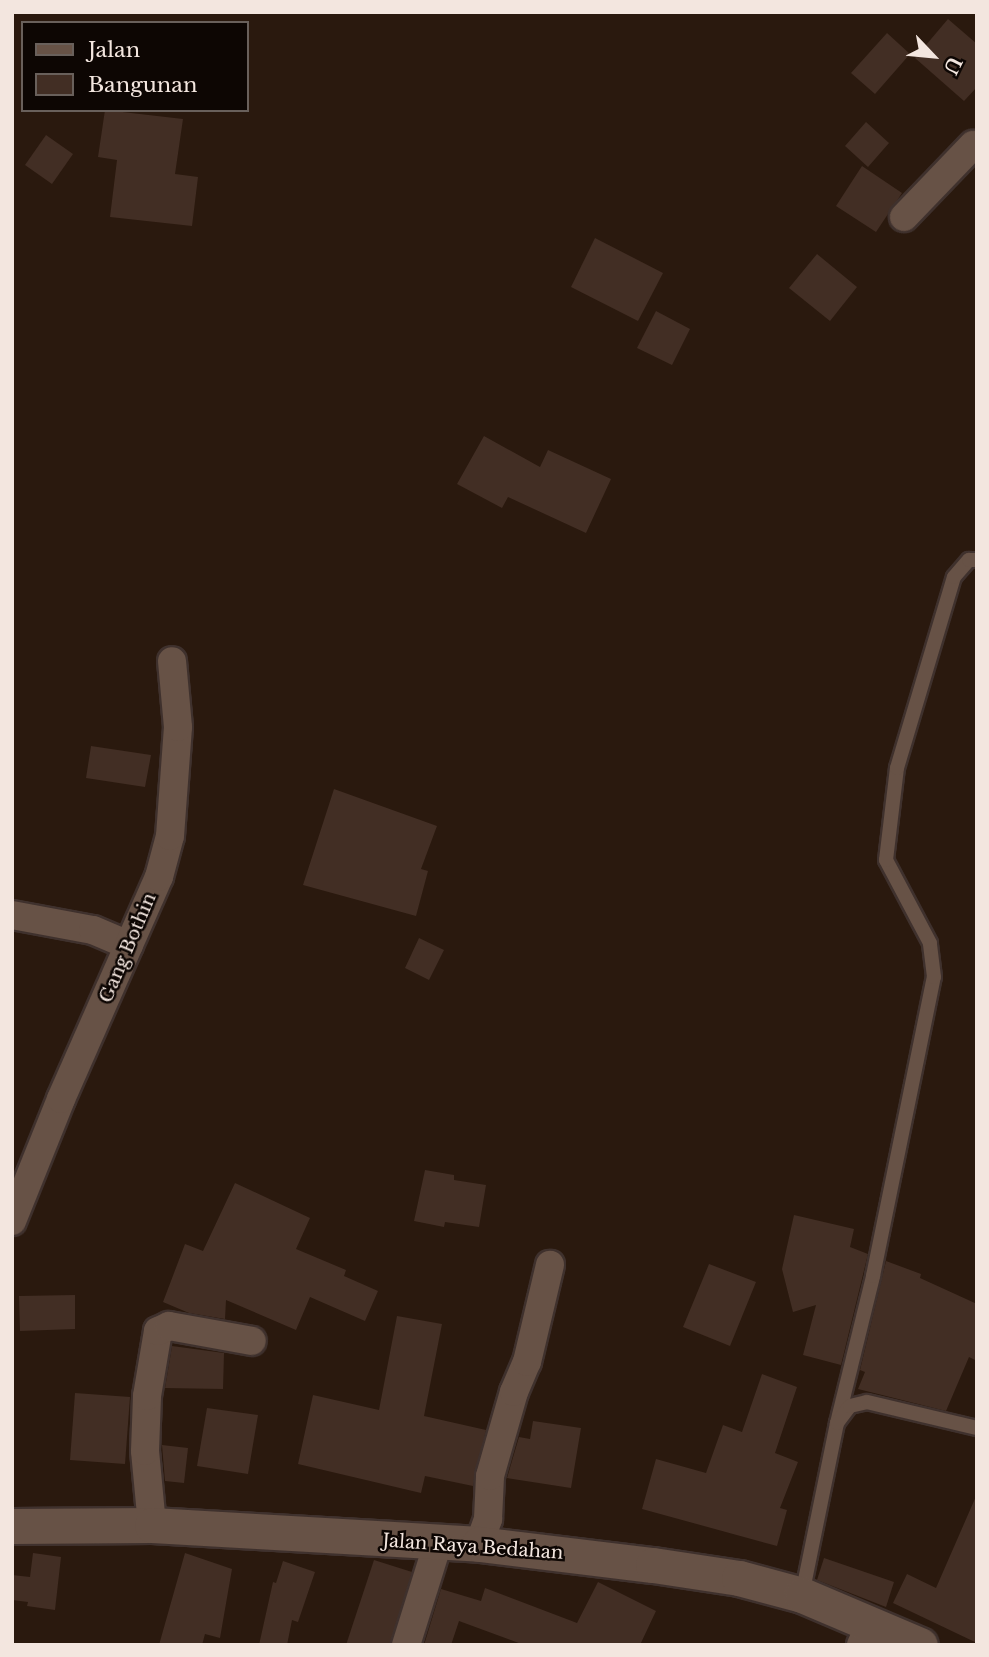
<!DOCTYPE html>
<html>
<head>
<meta charset="utf-8">
<style>
  body { margin:0 }
  #map { position:relative; width:989px; height:1657px; overflow:hidden; background:#2a190e; font-family:"Libre Baskerville",serif }
  div>[style] { position:absolute }
  .building>* { inset:0; background:#422e24 }
  .roads { filter:drop-shadow(2px 0 #3f312d) drop-shadow(-2px 0 #3f312d) drop-shadow(0 2px #3f312d) drop-shadow(0 -2px #3f312d) }
  .service>* { height:14px; margin:-7px; padding:0 7px; transform-origin:7px; border-radius:7px; background:#675246 }
  .minor>* { height:28px; margin:-14px; padding:0 14px; transform-origin:14px; border-radius:14px; background:#675246 }
  .tertiary>* { height:35px; margin:-17.5px; padding:0 17.5px; transform-origin:17.5px; border-radius:17.5px; background:#675246 }
  span { translate:-50% -50%; white-space:nowrap; text-align:center; line-height:1.15; -webkit-text-stroke:5px #0d0603; paint-order:stroke }
  .street-label { font-size:18px; color:#f3e6df }
  .frame { position:absolute; inset:0; border:14px solid #f3e6df; pointer-events:none }
  .legend { position:absolute; left:21px; top:21px; width:228px; height:91px; box-sizing:border-box; background:#0d0603; border:2px solid #69605b; margin:0; padding:9px 12px; list-style:none; font-size:21px; color:#f3e6df }
  .legend li { display:flex; align-items:center; gap:14px; height:35px }
  .legend b { width:35px; border:2px solid #69605b }
  .north { position:absolute; left:898px; top:21px; width:70px; height:70px; -webkit-text-stroke:5px #0d0603; paint-order:stroke; rotate:116deg; font-size:19px; font-weight:700; line-height:28px; text-align:center; color:#f3e6df }
  .north::after { content:''; display:block; margin:auto; width:24px; height:32px; background:#f3e6df; clip-path:polygon(50% 0,100% 100%,50% 72%,0 100%) }
</style>
</head>
<body>
<div id="map">
  <div class="building">
    <i style="clip-path:polygon(948px 19px,977px 44px,977px 87px,964px 101px,915px 58px)"></i>
    <i style="clip-path:polygon(887px 33px,910px 54px,875px 94px,851px 73px)"></i>
    <i style="clip-path:polygon(105px 110px,183px 119px,175px 174px,198px 177px,192px 226px,110px 217px,117px 160px,98px 157px)"></i>
    <i style="clip-path:polygon(866px 122px,889px 143px,868px 167px,845px 146px)"></i>
    <i style="clip-path:polygon(46px 135px,73px 154px,52px 184px,25px 165px)"></i>
    <i style="clip-path:polygon(862px 166px,902px 193px,876px 232px,836px 206px)"></i>
    <i style="clip-path:polygon(595px 238px,663px 273px,638px 321px,571px 287px)"></i>
    <i style="clip-path:polygon(817px 254px,857px 287px,830px 321px,789px 288px)"></i>
    <i style="clip-path:polygon(656px 311px,690px 329px,672px 365px,637px 348px)"></i>
    <i style="clip-path:polygon(484px 436px,540px 467px,548px 450px,611px 479px,586px 533px,508px 497px,502px 508px,457px 484px)"></i>
    <i style="clip-path:polygon(91px 746px,151px 755px,145px 787px,86px 778px)"></i>
    <i style="clip-path:polygon(334px 789px,437px 826px,421px 869px,428px 871px,416px 916px,303px 885px)"></i>
    <i style="clip-path:polygon(419px 938px,444px 950px,429px 980px,405px 968px)"></i>
    <i style="clip-path:polygon(425px 1170px,454px 1175px,454px 1180px,486px 1185px,479px 1227px,445px 1222px,444px 1227px,414px 1221px)"></i>
    <i style="clip-path:polygon(235px 1183px,310px 1218px,296px 1249px,346px 1270px,344px 1276px,378px 1291px,365px 1321px,310px 1297px,296px 1330px,226px 1300px,225px 1319px,189px 1313px,163px 1302px,185px 1244px,203px 1251px)"></i>
    <i style="clip-path:polygon(794px 1215px,854px 1229px,850px 1247px,868px 1254px,841px 1365px,803px 1355px,816px 1305px,793px 1312px,782px 1269px)"></i>
    <i style="clip-path:polygon(886px 1261px,921px 1274px,920px 1278px,977px 1304px,977px 1361px,969px 1357px,946px 1411px,858px 1389px,865px 1372px,860px 1370px)"></i>
    <i style="clip-path:polygon(709px 1264px,756px 1282px,730px 1346px,683px 1327px)"></i>
    <i style="clip-path:polygon(75px 1295px,75px 1329px,20px 1331px,19px 1296px)"></i>
    <i style="clip-path:polygon(397px 1316px,442px 1324px,424px 1416px,486px 1430px,473px 1486px,425px 1476px,421px 1493px,298px 1464px,313px 1395px,379px 1410px)"></i>
    <i style="clip-path:polygon(172px 1346px,224px 1353px,223px 1389px,165px 1388px)"></i>
    <i style="clip-path:polygon(762px 1374px,797px 1387px,775px 1453px,798px 1462px,780px 1508px,787px 1510px,777px 1546px,642px 1509px,656px 1459px,706px 1473px,723px 1425px,742px 1432px)"></i>
    <i style="clip-path:polygon(75px 1393px,130px 1397px,125px 1464px,70px 1460px)"></i>
    <i style="clip-path:polygon(207px 1408px,258px 1415px,248px 1474px,197px 1466px)"></i>
    <i style="clip-path:polygon(533px 1421px,581px 1428px,571px 1488px,507px 1478px,519px 1437px,530px 1439px)"></i>
    <i style="clip-path:polygon(162px 1445px,188px 1448px,184px 1483px,165px 1481px)"></i>
    <i style="clip-path:polygon(977px 1494px,977px 1643px,893px 1603px,907px 1574px,936px 1588px)"></i>
    <i style="clip-path:polygon(33px 1553px,61px 1557px,55px 1610px,27px 1606px,28px 1602px,12px 1600px,12px 1575px,30px 1577px)"></i>
    <i style="clip-path:polygon(185px 1553px,232px 1569px,220px 1638px,205px 1634px,202px 1645px,159px 1645px)"></i>
    <i style="clip-path:polygon(824px 1558px,894px 1582px,886px 1607px,817px 1580px)"></i>
    <i style="clip-path:polygon(374px 1560px,412px 1572px,390px 1645px,346px 1645px)"></i>
    <i style="clip-path:polygon(283px 1561px,315px 1572px,298px 1622px,292px 1620px,287px 1645px,259px 1645px,273px 1582px,276px 1583px)"></i>
    <i style="clip-path:polygon(598px 1582px,656px 1611px,640px 1645px,524px 1645px,459px 1621px,451px 1645px,424px 1645px,441px 1589px,481px 1601px,485px 1588px,577px 1623px)"></i>
  </div>
  <div class="roads">
    <div class="service">
      <i style="left:837px;top:1423px;width:151px;rotate:-76.2deg"></i>
      <i style="left:873px;top:1276px;width:305px;rotate:-78.5deg"></i>
      <i style="left:934px;top:977px;width:34px;rotate:-97deg"></i>
      <i style="left:930px;top:943px;width:94px;rotate:-117.9deg"></i>
      <i style="left:886px;top:860px;width:93px;rotate:-83.2deg"></i>
      <i style="left:897px;top:768px;width:199px;rotate:-73.4deg"></i>
      <i style="left:954px;top:577px;width:23px;rotate:-49deg"></i>
      <i style="left:969px;top:560px;width:8px"></i>
      <i style="left:802px;top:1595px;width:176px;rotate:-78.5deg"></i>
      <i style="left:837px;top:1423px;width:21px;rotate:-53deg"></i>
      <i style="left:850px;top:1406px;width:17px;rotate:-13deg"></i>
      <i style="left:867px;top:1402px;width:113px;rotate:13.3deg"></i>
    </div>
    <div class="minor">
      <i style="left:904px;top:217px;width:100px;rotate:-46.2deg"></i>
      <i style="left:12px;top:915px;width:82px;rotate:10.5deg"></i>
      <i style="left:93px;top:930px;width:39px;rotate:23deg"></i>
      <i style="left:12px;top:1221px;width:131px;rotate:-68.1deg"></i>
      <i style="left:61px;top:1099px;width:243px;rotate:-66.2deg"></i>
      <i style="left:159px;top:877px;width:42px;rotate:-75deg"></i>
      <i style="left:170px;top:836px;width:109px;rotate:-85.8deg"></i>
      <i style="left:178px;top:727px;width:66px;rotate:-95.2deg"></i>
      <i style="left:152px;top:1525px;width:74px;rotate:-95.4deg"></i>
      <i style="left:145px;top:1451px;width:55px;rotate:-87.9deg"></i>
      <i style="left:147px;top:1396px;width:66px;rotate:-80.4deg"></i>
      <i style="left:158px;top:1331px;width:12px;rotate:-24deg"></i>
      <i style="left:169px;top:1326px;width:84px;rotate:10.2deg"></i>
      <i style="left:479px;top:1544px;width:27px;rotate:-70deg"></i>
      <i style="left:488px;top:1519px;width:43px;rotate:-87.3deg"></i>
      <i style="left:490px;top:1476px;width:87px;rotate:-74.1deg"></i>
      <i style="left:514px;top:1392px;width:33px;rotate:-67deg"></i>
      <i style="left:527px;top:1362px;width:100px;rotate:-76.7deg"></i>
      <i style="left:406px;top:1645px;width:107px;rotate:-72.6deg"></i>
      <i style="left:861px;top:1645px;width:22px;rotate:-66deg"></i>
    </div>
    <div class="tertiary">
      <i style="left:12px;top:1526px;width:140px;rotate:-0.4deg"></i>
      <i style="left:152px;top:1525px;width:328px;rotate:3.3deg"></i>
      <i style="left:479px;top:1544px;width:175px;rotate:6.9deg"></i>
      <i style="left:653px;top:1565px;width:87px;rotate:8.6deg"></i>
      <i style="left:739px;top:1578px;width:65px;rotate:15.1deg"></i>
      <i style="left:802px;top:1595px;width:128px;rotate:23deg"></i>
    </div>
  </div>
  <div class="street-label">
    <span style="left:128px;top:948px;rotate:-67deg">Gang Bothin</span>
    <span style="left:473px;top:1547px;rotate:4deg">Jalan Raya Bedahan</span>
  </div>
  <div class="frame"></div>
  <ul class="legend">
  <li><b style="height:9px;background:#675246"></b>Jalan</li>
  <li><b style="height:19px;background:#422e24"></b>Bangunan</li>
  </ul>
  <div class="north">U</div>
</div>
</body>
</html>
